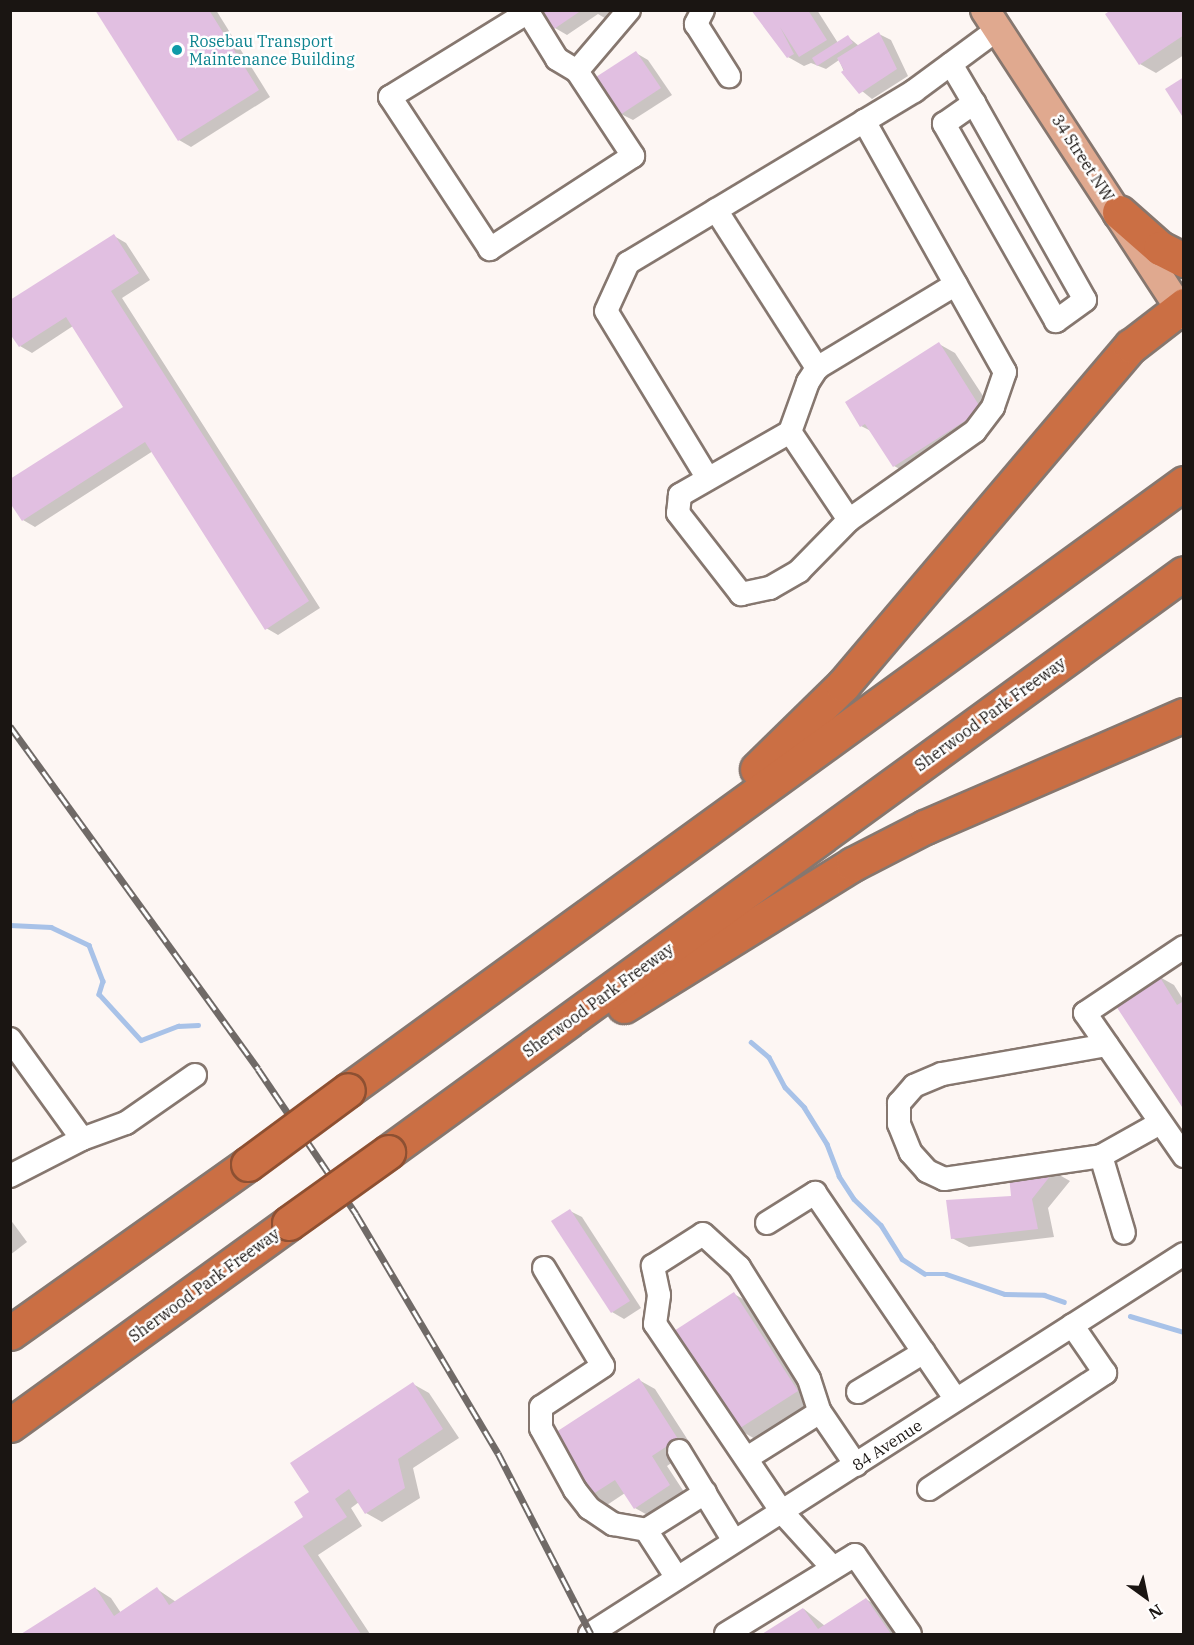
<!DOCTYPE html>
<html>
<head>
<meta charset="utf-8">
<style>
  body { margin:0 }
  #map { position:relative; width:1194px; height:1645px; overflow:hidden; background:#fdf6f3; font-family:"IBM Plex Serif",serif }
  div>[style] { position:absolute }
  .shadow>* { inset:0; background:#0003 }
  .stream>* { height:4.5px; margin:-2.25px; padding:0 2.25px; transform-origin:2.25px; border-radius:2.25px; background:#a8c2e8 }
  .building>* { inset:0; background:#e1bfe1 }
  .roads { filter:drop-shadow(2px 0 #86776f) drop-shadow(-2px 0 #86776f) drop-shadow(0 2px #86776f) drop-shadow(0 -2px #86776f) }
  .minor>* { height:22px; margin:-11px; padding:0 11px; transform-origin:11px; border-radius:11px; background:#fff }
  .major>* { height:28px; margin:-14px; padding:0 14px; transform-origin:14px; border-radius:14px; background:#e0a98f }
  .highway>* { height:33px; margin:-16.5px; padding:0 16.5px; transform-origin:16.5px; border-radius:16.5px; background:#cb6f44 }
  .rail>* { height:7px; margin-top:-3.5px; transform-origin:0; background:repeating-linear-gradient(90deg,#fff 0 14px,#706a67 0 28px); box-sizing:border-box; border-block:2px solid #706a67 }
  .bridges { filter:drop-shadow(2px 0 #8d5032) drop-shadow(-2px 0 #8d5032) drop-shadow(0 2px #8d5032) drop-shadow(0 -2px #8d5032) }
  .highway-bridge>* { height:33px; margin:-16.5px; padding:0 16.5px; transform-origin:16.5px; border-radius:16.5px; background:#cb6f44 }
  .dots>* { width:16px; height:16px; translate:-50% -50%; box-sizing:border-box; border:3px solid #fff; border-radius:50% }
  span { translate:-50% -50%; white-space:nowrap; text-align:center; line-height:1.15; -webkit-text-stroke:5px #fff; paint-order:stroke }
  .culture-label { font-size:16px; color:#0d838f }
  .left { translate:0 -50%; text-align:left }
  .street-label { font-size:16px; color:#1a1512 }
  .frame { position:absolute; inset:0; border:12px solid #1a1512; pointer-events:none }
  .north { position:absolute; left:1116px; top:1567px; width:60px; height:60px; -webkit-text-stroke:4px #fff; paint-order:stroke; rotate:147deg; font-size:16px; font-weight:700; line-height:24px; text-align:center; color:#1a1512 }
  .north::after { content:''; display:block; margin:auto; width:21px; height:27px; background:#1a1512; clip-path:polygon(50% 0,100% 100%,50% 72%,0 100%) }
</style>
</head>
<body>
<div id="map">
  <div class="shadow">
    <i style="clip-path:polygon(97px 10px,216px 10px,270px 97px,191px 147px,179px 140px)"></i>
    <i style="clip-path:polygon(544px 10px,611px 10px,615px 15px,608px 20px,598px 14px,567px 35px,555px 28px)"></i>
    <i style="clip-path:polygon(754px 10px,817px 10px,838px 43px,848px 37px,859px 46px,879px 34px,891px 40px,908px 76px,872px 99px,847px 79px,839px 60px,826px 69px,811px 63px,804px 66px,788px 57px)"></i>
    <i style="clip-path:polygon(1184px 10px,1184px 55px,1156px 73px,1140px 64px)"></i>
    <i style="clip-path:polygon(636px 53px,648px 60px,672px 95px,633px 120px,621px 114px)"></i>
    <i style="clip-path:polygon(114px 236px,126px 243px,150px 280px,122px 298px,320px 608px,278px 635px,266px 628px,153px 451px,35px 527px,23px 520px,125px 407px,73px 326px,32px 353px,20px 346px)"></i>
    <i style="clip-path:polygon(939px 344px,955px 353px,998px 419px,911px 475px,894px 466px,873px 432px,861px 426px)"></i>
    <i style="clip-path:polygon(1158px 976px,1174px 985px,1184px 1001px,1184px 1107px)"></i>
    <i style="clip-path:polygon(1054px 1172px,1070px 1181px,1048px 1208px,1054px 1237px,969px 1247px,952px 1238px)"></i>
    <i style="clip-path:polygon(570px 1211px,582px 1217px,641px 1308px,624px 1319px,612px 1312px)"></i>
    <i style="clip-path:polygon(10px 1219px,27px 1242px,10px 1255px)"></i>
    <i style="clip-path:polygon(734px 1294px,750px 1303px,813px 1401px,755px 1439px,738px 1429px)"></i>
    <i style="clip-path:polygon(639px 1380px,655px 1389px,693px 1448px,667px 1466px,686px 1495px,651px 1517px,635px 1508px,625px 1493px,607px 1505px,591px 1495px)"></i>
    <i style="clip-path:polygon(413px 1384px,429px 1393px,459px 1438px,413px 1468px,420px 1498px,382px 1522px,366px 1513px,359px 1502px,351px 1508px,362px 1526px,318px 1555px,370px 1634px,24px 1634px,95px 1588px,111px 1598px,121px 1613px,157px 1589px,176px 1602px,305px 1518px,311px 1493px)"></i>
    <i style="clip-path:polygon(866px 1599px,882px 1609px,899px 1634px,765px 1634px,804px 1609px,825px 1626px)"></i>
  </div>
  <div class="stream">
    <i style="left:10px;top:925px;width:41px;rotate:2.8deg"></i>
    <i style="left:51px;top:927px;width:42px;rotate:25.3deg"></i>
    <i style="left:89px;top:945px;width:39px;rotate:69deg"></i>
    <i style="left:103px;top:981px;width:14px;rotate:107deg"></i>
    <i style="left:99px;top:994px;width:62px;rotate:47.6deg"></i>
    <i style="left:141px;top:1040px;width:40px;rotate:-21deg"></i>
    <i style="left:178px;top:1026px;width:20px;rotate:-3deg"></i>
    <i style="left:751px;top:1042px;width:23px;rotate:40deg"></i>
    <i style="left:769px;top:1057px;width:34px;rotate:62deg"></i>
    <i style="left:785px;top:1087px;width:28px;rotate:46deg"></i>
    <i style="left:804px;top:1107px;width:44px;rotate:58.1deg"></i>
    <i style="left:827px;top:1144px;width:34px;rotate:69deg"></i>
    <i style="left:839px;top:1176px;width:27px;rotate:57deg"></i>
    <i style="left:854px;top:1199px;width:37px;rotate:44deg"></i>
    <i style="left:881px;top:1225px;width:40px;rotate:58deg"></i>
    <i style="left:902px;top:1259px;width:27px;rotate:33deg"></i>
    <i style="left:925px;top:1274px;width:21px"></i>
    <i style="left:946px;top:1274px;width:62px;rotate:18.7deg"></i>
    <i style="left:1005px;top:1294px;width:39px;rotate:1deg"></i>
    <i style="left:1044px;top:1295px;width:21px;rotate:19deg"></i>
    <i style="left:1130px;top:1316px;width:56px;rotate:16.5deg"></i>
  </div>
  <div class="building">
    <i style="clip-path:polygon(95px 10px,209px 10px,259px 90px,178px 141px)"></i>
    <i style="clip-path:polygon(542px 10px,582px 10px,554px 29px)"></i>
    <i style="clip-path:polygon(751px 10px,808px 10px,827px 40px,799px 57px,780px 27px,794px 54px,787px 58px)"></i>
    <i style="clip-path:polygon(1111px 10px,1184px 10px,1184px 35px,1139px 65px,1105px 14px)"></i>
    <i style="clip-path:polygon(879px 32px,897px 69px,859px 94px,841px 72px,844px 70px,837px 58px)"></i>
    <i style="clip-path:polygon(848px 35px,853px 43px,817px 66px,812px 58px)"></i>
    <i style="clip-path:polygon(636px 51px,661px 88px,620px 115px,596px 77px)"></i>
    <i style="clip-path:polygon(1184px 77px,1184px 119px,1165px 89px)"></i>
    <i style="clip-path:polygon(114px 234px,139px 273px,111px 291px,309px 601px,265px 630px,145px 442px,22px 521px,10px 503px,10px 479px,123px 407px,66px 317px,19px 347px,10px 334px,10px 300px)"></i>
    <i style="clip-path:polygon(939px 342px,982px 410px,893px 467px,865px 424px,860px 427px,845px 402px)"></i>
    <i style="clip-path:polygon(1158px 974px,1177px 1005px,1184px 1001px,1184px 1110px,1114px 1003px)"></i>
    <i style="clip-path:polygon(1055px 1170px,1032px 1199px,1038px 1229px,951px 1239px,946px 1200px,1011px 1196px,1009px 1176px)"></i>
    <i style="clip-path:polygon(570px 1209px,630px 1301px,611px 1313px,551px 1221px)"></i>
    <i style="clip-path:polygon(734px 1292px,798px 1391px,737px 1430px,674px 1331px)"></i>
    <i style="clip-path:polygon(639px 1378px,678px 1439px,652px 1456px,670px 1485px,634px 1509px,615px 1480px,590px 1496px,550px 1436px)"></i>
    <i style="clip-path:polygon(413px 1382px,443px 1429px,398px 1459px,405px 1488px,365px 1514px,349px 1489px,335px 1499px,347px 1517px,303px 1546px,361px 1634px,21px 1634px,95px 1587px,114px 1616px,157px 1587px,169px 1605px,303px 1517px,294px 1502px,309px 1492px,290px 1463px)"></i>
    <i style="clip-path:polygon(866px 1598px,891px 1634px,762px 1634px,803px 1608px,818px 1629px)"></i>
  </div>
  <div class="roads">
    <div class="minor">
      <i style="left:703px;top:10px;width:16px;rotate:117deg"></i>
      <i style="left:696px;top:24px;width:62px;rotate:57.6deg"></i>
      <i style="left:528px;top:12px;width:55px;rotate:58.3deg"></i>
      <i style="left:557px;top:59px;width:23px;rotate:31deg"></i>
      <i style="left:577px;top:71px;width:102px;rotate:56.6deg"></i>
      <i style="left:633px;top:156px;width:171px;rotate:147deg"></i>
      <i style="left:490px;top:249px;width:182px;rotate:-123.3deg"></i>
      <i style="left:390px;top:97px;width:162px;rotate:-31.6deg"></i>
      <i style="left:951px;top:64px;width:45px;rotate:59.5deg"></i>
      <i style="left:974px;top:103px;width:226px;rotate:60.6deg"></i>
      <i style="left:1085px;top:300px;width:36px;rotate:144deg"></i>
      <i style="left:1056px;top:321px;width:227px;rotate:-119.6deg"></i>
      <i style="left:944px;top:124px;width:37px;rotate:-35deg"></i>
      <i style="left:577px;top:71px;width:80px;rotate:-49.6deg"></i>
      <i style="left:716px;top:210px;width:188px;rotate:57.4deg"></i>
      <i style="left:790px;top:432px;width:127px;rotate:150.2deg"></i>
      <i style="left:680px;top:495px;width:18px;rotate:96deg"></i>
      <i style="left:678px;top:513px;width:103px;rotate:52.1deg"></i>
      <i style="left:741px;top:594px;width:30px;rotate:-12deg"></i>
      <i style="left:770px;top:588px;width:34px;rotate:-30deg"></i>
      <i style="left:799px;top:571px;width:71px;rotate:-45.6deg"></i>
      <i style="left:849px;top:520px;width:154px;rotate:-35.2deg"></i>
      <i style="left:975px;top:431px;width:30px;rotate:-53deg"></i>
      <i style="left:993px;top:407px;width:37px;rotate:-71deg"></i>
      <i style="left:1005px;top:372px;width:288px;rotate:-119.3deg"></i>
      <i style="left:707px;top:477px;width:194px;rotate:-121.3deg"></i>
      <i style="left:606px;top:311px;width:53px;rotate:-65.4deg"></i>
      <i style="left:628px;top:263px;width:334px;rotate:-31deg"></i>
      <i style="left:914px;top:91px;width:104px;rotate:-36.4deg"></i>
      <i style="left:849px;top:520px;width:106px;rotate:-123.8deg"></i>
      <i style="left:790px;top:432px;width:53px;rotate:-70.2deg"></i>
      <i style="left:808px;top:382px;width:17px;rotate:-57deg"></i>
      <i style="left:817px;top:368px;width:162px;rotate:-31.1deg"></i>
      <i style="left:1184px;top:947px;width:119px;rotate:146.3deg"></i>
      <i style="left:1085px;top:1013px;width:174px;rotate:55.3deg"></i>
      <i style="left:10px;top:1039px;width:123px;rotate:54.2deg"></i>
      <i style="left:1107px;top:1045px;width:168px;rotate:170deg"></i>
      <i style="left:942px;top:1074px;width:30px;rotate:157deg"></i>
      <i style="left:914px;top:1086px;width:23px;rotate:131deg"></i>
      <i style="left:899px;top:1103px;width:21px;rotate:90deg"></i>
      <i style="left:899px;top:1124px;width:31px;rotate:68deg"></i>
      <i style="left:911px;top:1153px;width:24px;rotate:48deg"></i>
      <i style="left:927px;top:1171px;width:19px;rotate:25deg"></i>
      <i style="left:944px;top:1179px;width:159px;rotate:-8.3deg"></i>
      <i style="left:1101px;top:1156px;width:80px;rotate:73.4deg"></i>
      <i style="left:1101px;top:1156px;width:68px;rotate:-29.2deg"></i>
      <i style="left:10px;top:1176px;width:81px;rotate:-27.2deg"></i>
      <i style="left:82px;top:1139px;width:47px;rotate:-20deg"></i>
      <i style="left:126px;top:1123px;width:84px;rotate:-34.8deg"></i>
      <i style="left:767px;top:1223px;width:57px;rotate:-32deg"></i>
      <i style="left:815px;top:1193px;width:250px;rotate:55.7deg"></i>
      <i style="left:544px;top:1268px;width:114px;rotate:59deg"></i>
      <i style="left:603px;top:1366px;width:74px;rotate:146.5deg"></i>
      <i style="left:541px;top:1407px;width:21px;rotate:90deg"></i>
      <i style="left:541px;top:1428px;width:71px;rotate:61.3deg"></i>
      <i style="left:575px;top:1490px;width:23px;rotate:52deg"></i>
      <i style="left:589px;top:1508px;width:29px;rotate:34deg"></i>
      <i style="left:613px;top:1524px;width:34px;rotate:10deg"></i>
      <i style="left:858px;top:1392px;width:77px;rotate:-31.2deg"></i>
      <i style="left:679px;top:1451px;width:105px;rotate:58.6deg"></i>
      <i style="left:747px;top:1458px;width:86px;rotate:-32.2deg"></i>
      <i style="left:929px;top:1489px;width:211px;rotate:-33.4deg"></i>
      <i style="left:1105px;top:1373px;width:58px;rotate:-124.5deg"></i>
      <i style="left:832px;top:1567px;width:74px;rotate:-132.3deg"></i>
      <i style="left:782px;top:1512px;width:227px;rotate:-124deg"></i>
      <i style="left:655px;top:1324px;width:29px;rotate:-82deg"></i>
      <i style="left:659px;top:1295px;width:30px;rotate:-102deg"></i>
      <i style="left:653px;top:1266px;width:59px;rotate:-32.6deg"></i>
      <i style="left:703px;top:1234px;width:49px;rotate:42.5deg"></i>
      <i style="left:739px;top:1267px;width:132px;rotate:58deg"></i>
      <i style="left:809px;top:1379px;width:35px;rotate:72deg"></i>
      <i style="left:820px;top:1412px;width:64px;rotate:55.8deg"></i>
      <i style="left:677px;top:1578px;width:57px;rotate:-122.9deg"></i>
      <i style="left:646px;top:1530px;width:70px;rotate:-32.1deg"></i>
      <i style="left:590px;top:1634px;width:705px;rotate:-32.61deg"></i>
      <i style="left:726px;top:1634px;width:151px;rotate:-31.5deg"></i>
      <i style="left:855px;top:1555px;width:96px;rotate:55.2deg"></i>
    </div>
    <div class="major">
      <i style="left:985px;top:10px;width:364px;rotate:56.9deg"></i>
    </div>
    <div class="highway">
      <i style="left:1119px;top:212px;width:55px;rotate:41.3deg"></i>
      <i style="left:1160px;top:248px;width:27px;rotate:27deg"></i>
      <i style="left:757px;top:769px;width:120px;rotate:-44.3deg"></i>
      <i style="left:843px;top:685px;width:445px;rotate:-49.7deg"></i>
      <i style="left:1131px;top:346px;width:67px;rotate:-37.7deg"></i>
      <i style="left:624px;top:1006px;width:269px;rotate:-31.8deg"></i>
      <i style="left:853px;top:864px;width:81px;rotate:-27.2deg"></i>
      <i style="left:925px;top:827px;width:282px;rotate:-23.4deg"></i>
      <i style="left:348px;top:1090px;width:1033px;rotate:-35.98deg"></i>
      <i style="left:388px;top:1152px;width:984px;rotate:-36.03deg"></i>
      <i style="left:10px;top:1333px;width:292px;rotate:-35.4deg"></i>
      <i style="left:10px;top:1425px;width:344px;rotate:-35.9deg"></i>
    </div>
  </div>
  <div class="rail">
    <i style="left:10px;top:726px;width:423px;rotate:54.1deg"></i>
    <i style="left:258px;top:1069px;width:175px;rotate:55.9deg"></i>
    <i style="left:356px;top:1214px;width:278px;rotate:59.3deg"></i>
    <i style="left:498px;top:1453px;width:203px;rotate:62.8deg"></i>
  </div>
  <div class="bridges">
    <div class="highway-bridge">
      <i style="left:248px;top:1164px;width:124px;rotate:-36.5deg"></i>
      <i style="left:289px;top:1223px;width:122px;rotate:-35.6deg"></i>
    </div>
  </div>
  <div class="dots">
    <i style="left:177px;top:50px;background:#0f9aa8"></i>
  </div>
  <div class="culture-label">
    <span class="left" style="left:189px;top:50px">Rosebau Transport<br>Maintenance Building</span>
  </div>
  <div class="street-label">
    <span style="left:1083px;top:158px;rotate:57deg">34 Street NW</span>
    <span style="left:990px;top:714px;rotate:-36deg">Sherwood Park Freeway</span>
    <span style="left:598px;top:1000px;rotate:-36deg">Sherwood Park Freeway</span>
    <span style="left:204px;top:1285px;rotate:-36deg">Sherwood Park Freeway</span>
    <span style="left:887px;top:1445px;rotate:-33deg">84 Avenue</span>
  </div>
  <div class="frame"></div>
  <div class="north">N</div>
</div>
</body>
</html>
